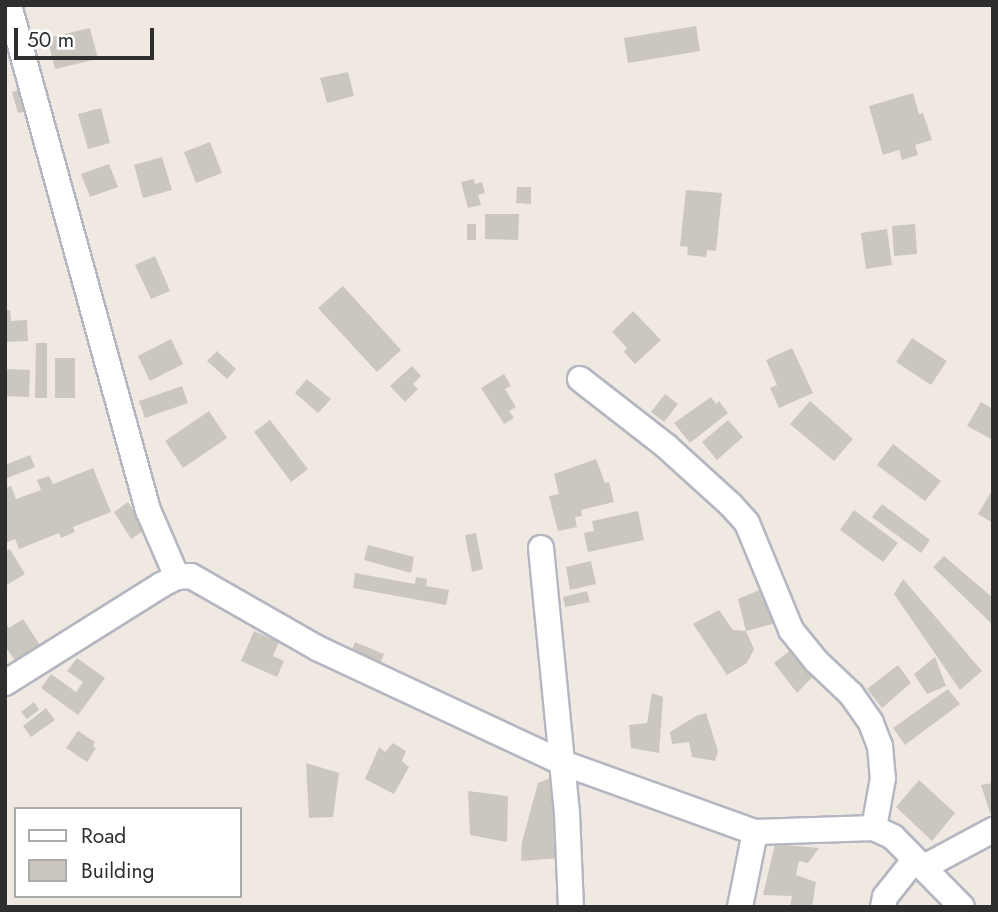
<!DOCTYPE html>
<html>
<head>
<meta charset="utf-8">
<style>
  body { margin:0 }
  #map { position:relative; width:998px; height:912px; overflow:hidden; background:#efe9e1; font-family:Jost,sans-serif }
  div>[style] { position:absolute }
  .building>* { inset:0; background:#cbc7bf }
  .roads { filter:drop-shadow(2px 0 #b4b7c1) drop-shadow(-2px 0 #b4b7c1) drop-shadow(0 2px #b4b7c1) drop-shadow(0 -2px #b4b7c1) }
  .minor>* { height:24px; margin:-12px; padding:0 12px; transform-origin:12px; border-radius:12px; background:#fff }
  span { translate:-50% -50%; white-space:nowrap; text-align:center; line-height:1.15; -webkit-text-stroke:7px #fff; paint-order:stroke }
  .frame { position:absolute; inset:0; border:7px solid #2e2e2e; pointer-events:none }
  .legend { position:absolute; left:14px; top:807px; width:228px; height:91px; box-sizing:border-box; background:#fff; border:2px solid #ababab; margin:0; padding:9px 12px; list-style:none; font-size:21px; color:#2e2e2e }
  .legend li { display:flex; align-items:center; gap:14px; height:35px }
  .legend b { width:35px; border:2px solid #ababab }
  .scale { position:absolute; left:14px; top:28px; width:140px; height:32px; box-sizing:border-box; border:4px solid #2e2e2e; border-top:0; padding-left:9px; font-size:21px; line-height:24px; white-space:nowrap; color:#2e2e2e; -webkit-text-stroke:5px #fff; paint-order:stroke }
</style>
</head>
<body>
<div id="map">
  <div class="building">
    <i style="clip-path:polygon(696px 26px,700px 51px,628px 63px,624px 38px)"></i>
    <i style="clip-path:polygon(90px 28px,98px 59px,55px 69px,47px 38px)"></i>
    <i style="clip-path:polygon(348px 72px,354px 96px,327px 103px,320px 78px)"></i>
    <i style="clip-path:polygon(24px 88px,30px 110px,18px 113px,12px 92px)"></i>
    <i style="clip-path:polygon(913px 93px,919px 114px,923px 113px,932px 140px,915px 145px,918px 155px,902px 160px,899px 150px,883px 155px,869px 106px)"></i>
    <i style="clip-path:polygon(101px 108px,110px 143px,88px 149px,78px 114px)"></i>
    <i style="clip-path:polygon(210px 142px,222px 173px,196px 183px,184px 152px)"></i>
    <i style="clip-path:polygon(162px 157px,172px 190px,143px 198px,134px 165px)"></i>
    <i style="clip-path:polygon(109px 164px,118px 187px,90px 197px,81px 174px)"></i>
    <i style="clip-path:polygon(474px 179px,475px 184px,482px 182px,485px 193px,478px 195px,481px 205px,468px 208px,461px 182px)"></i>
    <i style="clip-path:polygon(517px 187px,531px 187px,531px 204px,516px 203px)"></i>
    <i style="clip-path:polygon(686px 190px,722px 193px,716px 251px,707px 250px,706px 257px,687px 255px,688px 247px,680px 246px)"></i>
    <i style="clip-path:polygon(485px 214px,519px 214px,518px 240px,485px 239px)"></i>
    <i style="clip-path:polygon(467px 224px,476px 224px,476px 240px,467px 240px)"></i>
    <i style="clip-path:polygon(915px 224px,917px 254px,894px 256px,892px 226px)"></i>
    <i style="clip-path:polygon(887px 229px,892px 265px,866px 269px,861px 233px)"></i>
    <i style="clip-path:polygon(155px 256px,170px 291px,151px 299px,135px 265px)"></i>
    <i style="clip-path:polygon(343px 286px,401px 350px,377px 372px,318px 308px)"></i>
    <i style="clip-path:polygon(5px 310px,10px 310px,11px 321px,27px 320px,28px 341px,5px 342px)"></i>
    <i style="clip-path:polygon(633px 311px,661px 340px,635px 364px,624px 352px,627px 348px,612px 332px)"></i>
    <i style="clip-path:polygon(912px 338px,947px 361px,931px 385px,896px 362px)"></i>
    <i style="clip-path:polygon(171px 339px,183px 364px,150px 381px,138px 356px)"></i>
    <i style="clip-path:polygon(36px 343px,47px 343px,47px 398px,35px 398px)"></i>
    <i style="clip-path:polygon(792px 348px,813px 393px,779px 408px,770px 388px,777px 385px,766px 360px)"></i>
    <i style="clip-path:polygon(217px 351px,236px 369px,227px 379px,207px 361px)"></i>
    <i style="clip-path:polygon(55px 358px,75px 358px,75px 398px,55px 398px)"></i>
    <i style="clip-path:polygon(412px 366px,421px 376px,413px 384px,418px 389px,405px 402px,390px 386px)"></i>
    <i style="clip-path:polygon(5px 369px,30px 370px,29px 397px,5px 396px)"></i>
    <i style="clip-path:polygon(504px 374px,511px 386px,505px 389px,516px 407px,509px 411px,514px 418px,504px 424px,481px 388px)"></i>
    <i style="clip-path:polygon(307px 379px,331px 399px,318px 413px,295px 393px)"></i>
    <i style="clip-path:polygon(182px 386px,188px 403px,145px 418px,139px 401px)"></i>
    <i style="clip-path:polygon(665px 394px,678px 404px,664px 422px,651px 412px)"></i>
    <i style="clip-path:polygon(711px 397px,716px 404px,719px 401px,728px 413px,690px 443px,674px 423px)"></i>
    <i style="clip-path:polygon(810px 401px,853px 439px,834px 461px,790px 424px)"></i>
    <i style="clip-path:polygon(981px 402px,993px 409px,993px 440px,967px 426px)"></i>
    <i style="clip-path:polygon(209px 411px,227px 438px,183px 468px,165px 441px)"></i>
    <i style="clip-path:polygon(270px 420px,308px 469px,291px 482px,254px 432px)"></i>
    <i style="clip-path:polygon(728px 420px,743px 437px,717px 460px,702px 442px)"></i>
    <i style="clip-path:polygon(893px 444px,941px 481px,925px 501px,877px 465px)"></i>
    <i style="clip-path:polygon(30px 455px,35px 467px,5px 479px,5px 465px)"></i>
    <i style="clip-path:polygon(596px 459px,605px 483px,609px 482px,614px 502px,581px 510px,582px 516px,575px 517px,577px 527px,558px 531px,549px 496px,559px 494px,554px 474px)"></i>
    <i style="clip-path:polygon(93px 468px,111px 512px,73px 527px,75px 532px,61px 538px,59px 533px,19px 549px,15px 539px,5px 543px,5px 488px,11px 486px,16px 499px,41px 490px,37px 480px,49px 476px,53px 484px)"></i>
    <i style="clip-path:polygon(993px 489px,993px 523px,978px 514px)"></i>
    <i style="clip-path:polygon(128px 502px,146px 529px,131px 539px,114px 512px)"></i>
    <i style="clip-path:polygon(882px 504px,930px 540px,921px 553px,872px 517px)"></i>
    <i style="clip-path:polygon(854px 510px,898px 543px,883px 562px,840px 530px)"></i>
    <i style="clip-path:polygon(638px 511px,644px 540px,588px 552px,584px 533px,594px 531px,592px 521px)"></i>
    <i style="clip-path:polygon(476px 533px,483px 569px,472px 572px,465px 535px)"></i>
    <i style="clip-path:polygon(368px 545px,414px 557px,411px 573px,364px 560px)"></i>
    <i style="clip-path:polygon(10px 549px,25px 574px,5px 586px,5px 552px)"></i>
    <i style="clip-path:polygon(944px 556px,993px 598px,993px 625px,933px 567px)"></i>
    <i style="clip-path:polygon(591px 561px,596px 584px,570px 590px,566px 567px)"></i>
    <i style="clip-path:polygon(355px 573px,415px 584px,416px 577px,427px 579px,426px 586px,449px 590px,446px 605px,353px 588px)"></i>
    <i style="clip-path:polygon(903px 579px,982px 671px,960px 690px,894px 594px)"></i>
    <i style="clip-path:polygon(764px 588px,777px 623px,746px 631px,738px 599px)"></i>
    <i style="clip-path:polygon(587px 591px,590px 602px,565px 607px,563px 597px)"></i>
    <i style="clip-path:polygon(719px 610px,733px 630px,746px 631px,754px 649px,747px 663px,727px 675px,693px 624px)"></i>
    <i style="clip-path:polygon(23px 619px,40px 645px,16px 662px,5px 646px,5px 622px,9px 628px)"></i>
    <i style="clip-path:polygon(254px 631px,279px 642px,273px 656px,284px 661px,277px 677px,241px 661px)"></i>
    <i style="clip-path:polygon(355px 642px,384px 654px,380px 664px,351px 652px)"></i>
    <i style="clip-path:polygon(792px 649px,822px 667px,797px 693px,774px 663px)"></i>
    <i style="clip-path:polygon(935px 657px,946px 686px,927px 694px,914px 674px)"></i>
    <i style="clip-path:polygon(77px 658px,105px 678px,78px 715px,41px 688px,51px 674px,76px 692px,83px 682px,67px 671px)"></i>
    <i style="clip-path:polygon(898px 665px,911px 683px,882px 708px,867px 689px)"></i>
    <i style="clip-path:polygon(948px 689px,960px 704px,905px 745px,893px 728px)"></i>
    <i style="clip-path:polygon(652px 693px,663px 697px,659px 753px,631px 748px,629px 725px,647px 723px)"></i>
    <i style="clip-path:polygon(34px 702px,39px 710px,27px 719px,21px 712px)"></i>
    <i style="clip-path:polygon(46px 708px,55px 720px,31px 737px,23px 726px)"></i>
    <i style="clip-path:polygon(706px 713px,718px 751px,715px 761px,692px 757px,689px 742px,672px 744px,670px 732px,696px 716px)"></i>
    <i style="clip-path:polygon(78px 731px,95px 742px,93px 746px,96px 748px,87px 762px,66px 748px)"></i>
    <i style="clip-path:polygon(393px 743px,406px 751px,402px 761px,409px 767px,394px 794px,365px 779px,379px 747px,385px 752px)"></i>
    <i style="clip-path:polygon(306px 763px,339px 773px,333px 817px,309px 818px)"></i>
    <i style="clip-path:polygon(556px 776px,561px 858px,521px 861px,522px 842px,538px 783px)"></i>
    <i style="clip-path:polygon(919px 780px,955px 813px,932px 841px,896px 807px)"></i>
    <i style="clip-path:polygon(993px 783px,993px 812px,990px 813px,981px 785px)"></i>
    <i style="clip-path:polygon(468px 791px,508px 796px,507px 842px,470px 835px)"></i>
    <i style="clip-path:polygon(775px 844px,819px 848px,808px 863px,799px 861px,796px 875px,816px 882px,812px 907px,790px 907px,792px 896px,763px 895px)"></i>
  </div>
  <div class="roads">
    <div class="minor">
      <i style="left:9px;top:5px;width:524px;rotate:74.61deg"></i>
      <i style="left:148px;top:510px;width:73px;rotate:66.6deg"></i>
      <i style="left:580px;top:379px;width:109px;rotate:37.9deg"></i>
      <i style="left:666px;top:446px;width:86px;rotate:42.2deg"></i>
      <i style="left:730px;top:504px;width:25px;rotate:48deg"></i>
      <i style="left:747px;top:523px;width:116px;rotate:67.6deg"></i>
      <i style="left:791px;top:630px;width:40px;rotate:51deg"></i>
      <i style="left:816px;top:661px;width:48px;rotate:43.3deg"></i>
      <i style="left:851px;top:694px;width:35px;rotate:55deg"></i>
      <i style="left:871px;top:723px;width:25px;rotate:69deg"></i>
      <i style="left:880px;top:746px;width:32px;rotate:85deg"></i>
      <i style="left:883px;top:778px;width:51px;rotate:100.2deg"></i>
      <i style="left:541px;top:548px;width:266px;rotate:84.4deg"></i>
      <i style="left:567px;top:813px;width:94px;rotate:87.6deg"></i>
      <i style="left:5px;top:683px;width:184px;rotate:-32.1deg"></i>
      <i style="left:161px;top:585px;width:18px;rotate:-27deg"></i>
      <i style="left:177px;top:577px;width:14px;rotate:-4deg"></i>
      <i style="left:191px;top:576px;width:147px;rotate:29.7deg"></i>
      <i style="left:319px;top:649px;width:269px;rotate:25deg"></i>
      <i style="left:563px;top:763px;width:204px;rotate:19.8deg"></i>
      <i style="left:755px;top:832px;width:119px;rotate:-1.9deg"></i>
      <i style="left:874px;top:828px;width:21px;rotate:25deg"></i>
      <i style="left:893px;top:837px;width:98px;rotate:45.4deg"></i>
      <i style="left:924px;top:867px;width:78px;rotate:-28.2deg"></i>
      <i style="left:740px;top:907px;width:76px;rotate:-78.7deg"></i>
      <i style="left:883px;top:907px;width:10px;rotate:-79deg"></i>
      <i style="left:885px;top:897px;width:48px;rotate:-51.7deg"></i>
    </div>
  </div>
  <div class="frame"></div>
  <ul class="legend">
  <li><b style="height:9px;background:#fff"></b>Road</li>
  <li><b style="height:19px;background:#cbc7bf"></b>Building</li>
  </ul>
  <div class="scale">50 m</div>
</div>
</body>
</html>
